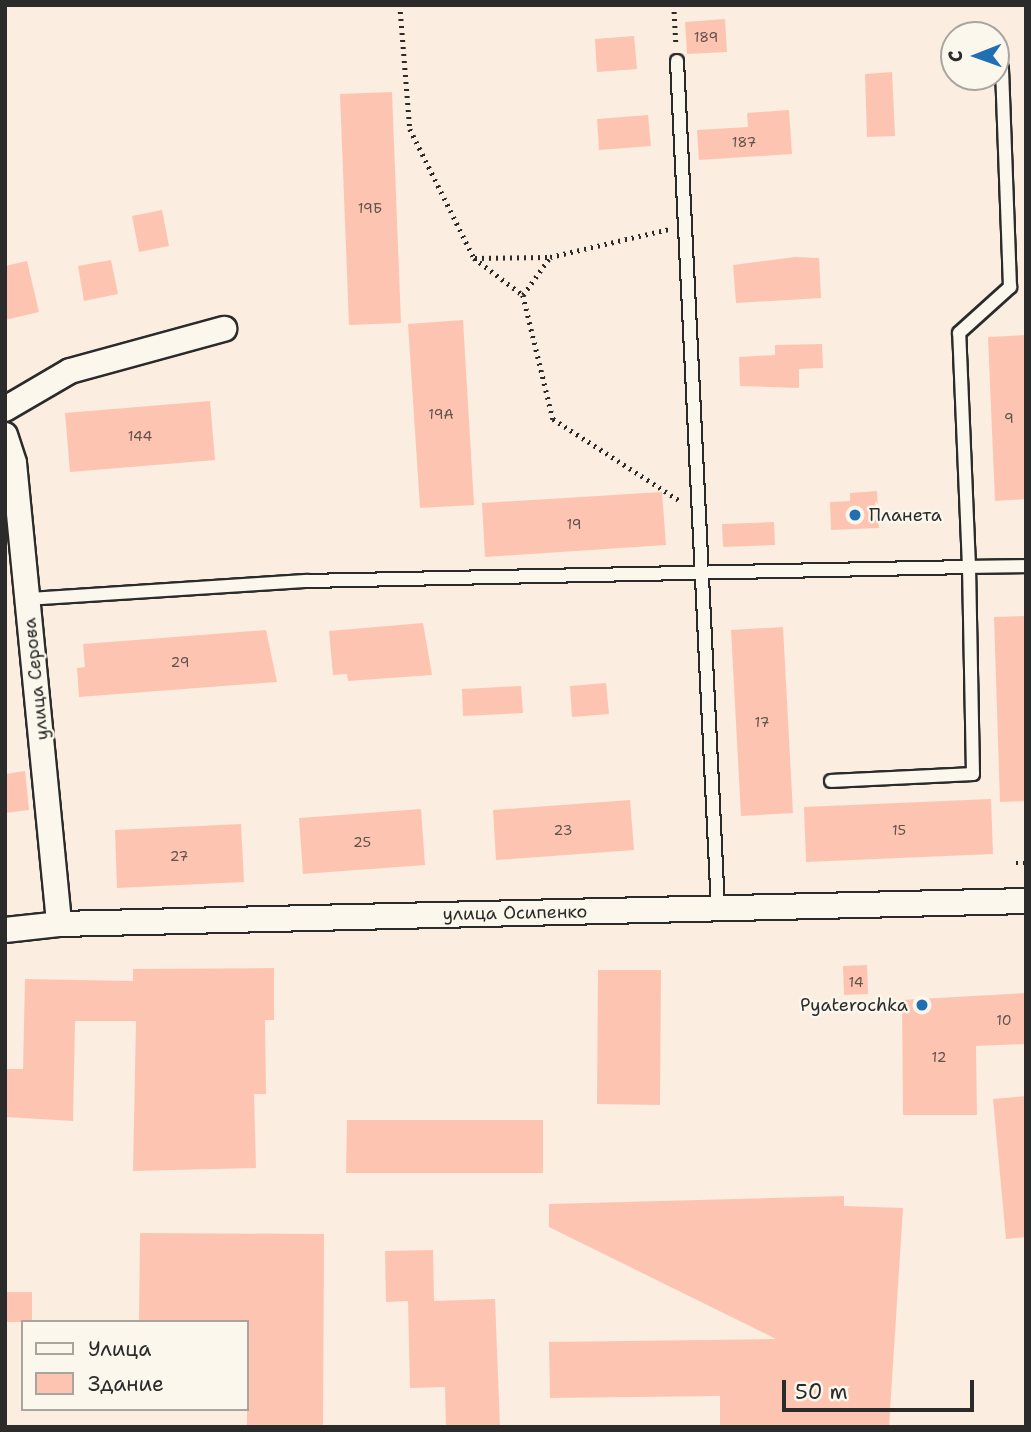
<!DOCTYPE html>
<html>
<head>
<meta charset="utf-8">
<style>
  body { margin:0 }
  #map { position:relative; width:1031px; height:1432px; overflow:hidden; background:#fbede0; font-family:"Shantell Sans",sans-serif }
  div>[style] { position:absolute }
  .building>* { inset:0; background:#fdc5b1 }
  .path>* { height:4.5px; margin-top:-2.25px; transform-origin:0; background:repeating-linear-gradient(90deg,#2b2b2b 0 2px,transparent 0 7px) }
  .roads { filter:drop-shadow(2px 0 #2b2b2b) drop-shadow(-2px 0 #2b2b2b) drop-shadow(0 2px #2b2b2b) drop-shadow(0 -2px #2b2b2b) }
  .lane>* { height:12px; margin:-6px; padding:0 6px; transform-origin:6px; border-radius:6px; background:#fbf7ec }
  .street>* { height:24px; margin:-12px; padding:0 12px; transform-origin:12px; border-radius:12px; background:#fbf7ec }
  .dots>* { width:19px; height:19px; translate:-50% -50%; box-sizing:border-box; border:4px solid #fbf7ec; border-radius:50% }
  span { translate:-50% -50%; white-space:nowrap; text-align:center; line-height:1.15; -webkit-text-stroke:5px #fbf7ec; paint-order:stroke }
  .number-label { font-size:14px; color:#60524c }
  .number-label span { -webkit-text-stroke-width:0 }
  .poi-label { font-size:18px; color:#2b2b2b }
  .left { translate:0 -50%; text-align:left }
  .right { translate:-100% -50%; text-align:right }
  .street-label { font-size:18px; color:#2b2b2b }
  .frame { position:absolute; inset:0; border:7px solid #2b2b2b; pointer-events:none }
  .legend { position:absolute; left:21px; top:1320px; width:228px; height:91px; box-sizing:border-box; background:#fbf7ec; border:2px solid #a8a59f; margin:0; padding:9px 12px; list-style:none; font-size:21px; color:#2b2b2b }
  .legend li { display:flex; align-items:center; gap:14px; height:35px }
  .legend b { width:35px; border:2px solid #a8a59f }
  .north { position:absolute; left:940px; top:21px; width:70px; height:70px; box-sizing:border-box; background:#fbf7ec; border:2px solid #a8a59f; border-radius:50%; rotate:269deg; font-size:19px; font-weight:700; line-height:28px; text-align:center; color:#2b2b2b }
  .north::after { content:''; display:block; margin:auto; width:24px; height:32px; background:#1f6fb2; clip-path:polygon(50% 0,100% 100%,50% 72%,0 100%) }
  .scale { position:absolute; left:782px; top:1380px; width:192px; height:32px; box-sizing:border-box; border:4px solid #2b2b2b; border-top:0; padding-left:9px; font-size:21px; line-height:24px; white-space:nowrap; color:#2b2b2b; -webkit-text-stroke:5px #fbf7ec; paint-order:stroke }
</style>
</head>
<body>
<div id="map">
  <div class="building">
    <i style="clip-path:polygon(725px 19px,727px 52px,687px 54px,685px 22px)"></i>
    <i style="clip-path:polygon(634px 36px,637px 69px,597px 72px,595px 39px)"></i>
    <i style="clip-path:polygon(892px 72px,895px 136px,867px 137px,865px 74px)"></i>
    <i style="clip-path:polygon(392px 92px,401px 323px,349px 325px,340px 94px)"></i>
    <i style="clip-path:polygon(789px 110px,792px 154px,699px 160px,697px 130px,748px 127px,747px 113px)"></i>
    <i style="clip-path:polygon(648px 115px,651px 146px,599px 150px,597px 119px)"></i>
    <i style="clip-path:polygon(162px 210px,169px 246px,139px 252px,132px 216px)"></i>
    <i style="clip-path:polygon(795px 257px,819px 258px,821px 298px,736px 303px,733px 265px)"></i>
    <i style="clip-path:polygon(111px 260px,118px 294px,84px 301px,78px 266px)"></i>
    <i style="clip-path:polygon(27px 261px,39px 312px,5px 320px,5px 266px)"></i>
    <i style="clip-path:polygon(463px 320px,474px 505px,420px 508px,408px 324px)"></i>
    <i style="clip-path:polygon(1026px 335px,1026px 499px,995px 501px,988px 337px)"></i>
    <i style="clip-path:polygon(822px 344px,823px 368px,799px 369px,799px 388px,740px 386px,739px 357px,775px 355px,775px 345px)"></i>
    <i style="clip-path:polygon(210px 401px,215px 460px,70px 472px,65px 413px)"></i>
    <i style="clip-path:polygon(877px 491px,879px 528px,831px 530px,830px 502px,850px 501px,850px 493px)"></i>
    <i style="clip-path:polygon(662px 492px,666px 545px,485px 557px,482px 503px)"></i>
    <i style="clip-path:polygon(774px 522px,775px 545px,723px 547px,722px 524px)"></i>
    <i style="clip-path:polygon(1026px 616px,1026px 801px,1000px 802px,994px 617px)"></i>
    <i style="clip-path:polygon(423px 623px,432px 675px,348px 681px,347px 674px,333px 675px,329px 631px)"></i>
    <i style="clip-path:polygon(783px 627px,793px 813px,741px 816px,731px 630px)"></i>
    <i style="clip-path:polygon(266px 630px,277px 682px,79px 697px,77px 668px,85px 667px,83px 644px)"></i>
    <i style="clip-path:polygon(606px 683px,609px 714px,572px 717px,570px 686px)"></i>
    <i style="clip-path:polygon(521px 686px,523px 713px,463px 716px,462px 689px)"></i>
    <i style="clip-path:polygon(25px 771px,29px 810px,5px 813px,5px 774px)"></i>
    <i style="clip-path:polygon(991px 799px,993px 854px,806px 862px,804px 807px)"></i>
    <i style="clip-path:polygon(630px 800px,634px 850px,496px 860px,493px 810px)"></i>
    <i style="clip-path:polygon(421px 809px,425px 865px,303px 874px,299px 818px)"></i>
    <i style="clip-path:polygon(241px 824px,244px 882px,117px 888px,115px 830px)"></i>
    <i style="clip-path:polygon(867px 965px,868px 994px,844px 995px,843px 966px)"></i>
    <i style="clip-path:polygon(274px 968px,274px 1020px,265px 1020px,266px 1094px,254px 1094px,256px 1168px,133px 1171px,136px 1021px,75px 1021px,73px 1121px,5px 1117px,5px 1069px,23px 1069px,25px 979px,133px 981px,133px 969px)"></i>
    <i style="clip-path:polygon(598px 970px,661px 970px,660px 1105px,597px 1104px)"></i>
    <i style="clip-path:polygon(1026px 993px,1026px 1044px,976px 1046px,977px 1115px,903px 1115px,902px 1000px)"></i>
    <i style="clip-path:polygon(1026px 1096px,1026px 1237px,1006px 1239px,993px 1099px)"></i>
    <i style="clip-path:polygon(347px 1120px,543px 1120px,543px 1173px,346px 1173px)"></i>
    <i style="clip-path:polygon(844px 1196px,844px 1206px,903px 1208px,889px 1427px,720px 1427px,720px 1396px,550px 1398px,549px 1342px,776px 1339px,549px 1227px,549px 1204px)"></i>
    <i style="clip-path:polygon(140px 1233px,324px 1234px,323px 1427px,247px 1427px,247px 1322px,139px 1322px)"></i>
    <i style="clip-path:polygon(433px 1250px,434px 1301px,495px 1299px,500px 1427px,446px 1427px,445px 1387px,410px 1388px,408px 1301px,386px 1302px,385px 1251px)"></i>
    <i style="clip-path:polygon(5px 1292px,32px 1292px,32px 1322px,5px 1322px)"></i>
  </div>
  <div class="path">
    <i style="left:400px;top:5px;width:124px;rotate:85.4deg"></i>
    <i style="left:410px;top:129px;width:144px;rotate:63.6deg"></i>
    <i style="left:474px;top:258px;width:61px;rotate:37.1deg"></i>
    <i style="left:523px;top:295px;width:128px;rotate:76.4deg"></i>
    <i style="left:553px;top:419px;width:151px;rotate:32.8deg"></i>
    <i style="left:674px;top:5px;width:38px;rotate:87deg"></i>
    <i style="left:475px;top:258px;width:75px;rotate:-0.8deg"></i>
    <i style="left:550px;top:257px;width:122px;rotate:-13.2deg"></i>
    <i style="left:523px;top:295px;width:47px;rotate:-54.6deg"></i>
    <i style="left:1016px;top:863px;width:10px"></i>
  </div>
  <div class="roads">
    <div class="lane">
      <i style="left:677px;top:61px;width:848px;rotate:87.23deg"></i>
      <i style="left:28px;top:599px;width:279px;rotate:-3.7deg"></i>
      <i style="left:306px;top:581px;width:663px;rotate:-1.21deg"></i>
      <i style="left:969px;top:567px;width:234px;rotate:-92.4deg"></i>
      <i style="left:959px;top:333px;width:69px;rotate:-42deg"></i>
      <i style="left:1010px;top:287px;width:219px;rotate:-92.1deg"></i>
      <i style="left:831px;top:781px;width:142px;rotate:-2.8deg"></i>
      <i style="left:973px;top:774px;width:207px;rotate:-91.1deg"></i>
      <i style="left:969px;top:567px;width:57px;rotate:-1deg"></i>
    </div>
    <div class="street">
      <i style="left:5px;top:409px;width:75px;rotate:-30.3deg"></i>
      <i style="left:70px;top:371px;width:160px;rotate:-15.3deg"></i>
      <i style="left:5px;top:435px;width:29px;rotate:72deg"></i>
      <i style="left:14px;top:463px;width:463px;rotate:84.4deg"></i>
      <i style="left:5px;top:930px;width:54px;rotate:-6.3deg"></i>
      <i style="left:59px;top:924px;width:967px;rotate:-1.36deg"></i>
    </div>
  </div>
  <div class="dots">
    <i style="left:855px;top:515px;background:#1f6fb2"></i>
    <i style="left:922px;top:1005px;background:#1f6fb2"></i>
  </div>
  <div class="number-label">
    <span style="left:706px;top:37px">189</span>
    <span style="left:744px;top:142px">187</span>
    <span style="left:370px;top:208px">19Б</span>
    <span style="left:441px;top:414px">19А</span>
    <span style="left:1009px;top:418px">9</span>
    <span style="left:140px;top:436px">144</span>
    <span style="left:574px;top:524px">19</span>
    <span style="left:180px;top:662px">29</span>
    <span style="left:762px;top:722px">17</span>
    <span style="left:563px;top:830px">23</span>
    <span style="left:899px;top:830px">15</span>
    <span style="left:362px;top:842px">25</span>
    <span style="left:179px;top:856px">27</span>
    <span style="left:856px;top:982px">14</span>
    <span style="left:1004px;top:1020px">10</span>
    <span style="left:939px;top:1057px">12</span>
  </div>
  <div class="poi-label">
    <span class="left" style="left:869px;top:515px">Планета</span>
    <span class="right" style="left:908px;top:1005px">Pyaterochka</span>
  </div>
  <div class="street-label">
    <span style="left:36px;top:679px;rotate:-96deg">улица Серова</span>
    <span style="left:515px;top:913px;rotate:-1deg">улица Осипенко</span>
  </div>
  <div class="frame"></div>
  <ul class="legend">
  <li><b style="height:9px;background:#fbf7ec"></b>Улица</li>
  <li><b style="height:19px;background:#fdc5b1"></b>Здание</li>
  </ul>
  <div class="north">С</div>
  <div class="scale">50 m</div>
</div>
</body>
</html>
